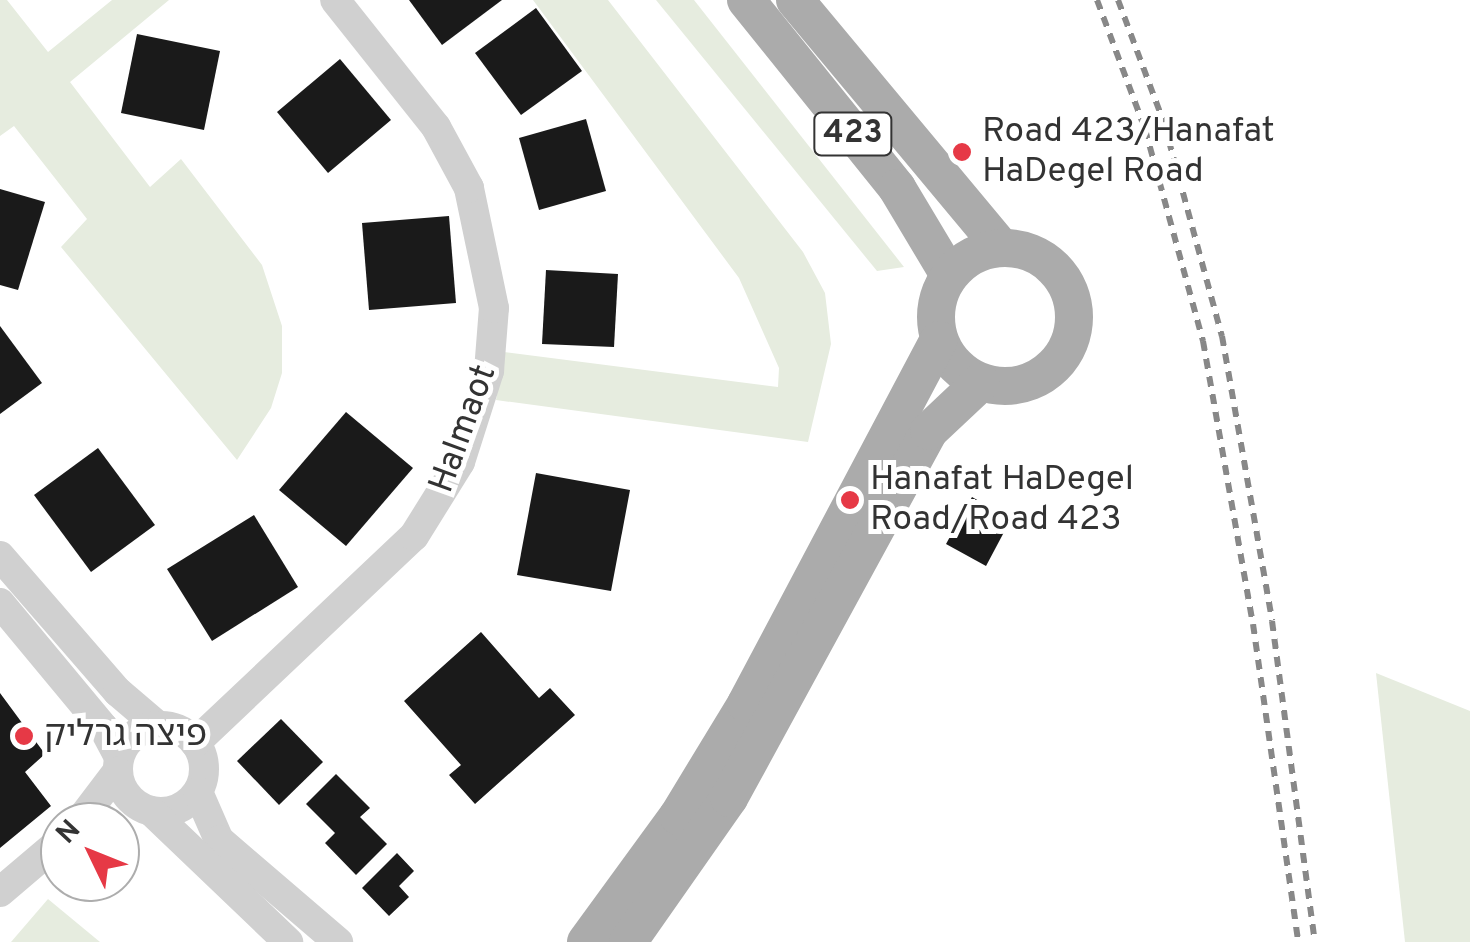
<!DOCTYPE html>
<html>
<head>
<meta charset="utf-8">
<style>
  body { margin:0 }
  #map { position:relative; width:1470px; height:942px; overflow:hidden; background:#fff; font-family:Overpass,"Noto Sans Hebrew",sans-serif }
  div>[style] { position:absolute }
  .green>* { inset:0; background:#e6ecdf }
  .building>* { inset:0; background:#1a1a1a }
  .minor>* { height:30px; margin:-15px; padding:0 15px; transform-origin:15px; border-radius:15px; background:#d0d0d0 }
  .minor>.ring { margin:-15px; padding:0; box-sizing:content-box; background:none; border:30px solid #d0d0d0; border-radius:50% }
  .major>* { height:38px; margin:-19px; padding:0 19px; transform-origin:19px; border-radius:19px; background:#ababab }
  .major>.ring { margin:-19px; padding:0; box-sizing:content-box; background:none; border:38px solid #ababab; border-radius:50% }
  .rail>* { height:6px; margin-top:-3px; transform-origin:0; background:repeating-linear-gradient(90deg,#888 0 10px,transparent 0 18px) }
  .dots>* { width:28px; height:28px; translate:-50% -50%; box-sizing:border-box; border:5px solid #fff; border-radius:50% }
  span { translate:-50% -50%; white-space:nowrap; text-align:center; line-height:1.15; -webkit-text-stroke:10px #fff; paint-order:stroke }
  .shield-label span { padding:2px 8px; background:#fff; border:2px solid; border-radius:8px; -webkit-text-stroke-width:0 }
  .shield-label { font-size:32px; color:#333; font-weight:700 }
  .poi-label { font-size:35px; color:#333 }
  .left { translate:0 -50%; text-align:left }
  .street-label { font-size:35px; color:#333 }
  .north { position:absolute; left:40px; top:802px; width:100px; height:100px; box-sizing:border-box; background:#fff; border:2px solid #adadad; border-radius:50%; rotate:313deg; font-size:28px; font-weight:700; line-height:40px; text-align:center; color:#333 }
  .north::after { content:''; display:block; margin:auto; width:35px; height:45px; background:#e63946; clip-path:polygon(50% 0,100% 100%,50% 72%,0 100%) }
</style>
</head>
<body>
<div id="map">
  <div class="green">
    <i style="clip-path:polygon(0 0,7px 0,48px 52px,112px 0,169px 0,70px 82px,150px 187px,181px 159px,262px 265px,282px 326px,282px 373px,271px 408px,237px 460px,61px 247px,87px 219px,14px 126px,0 136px)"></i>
    <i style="clip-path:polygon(533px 0,608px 0,803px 252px,825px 293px,831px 344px,808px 442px,496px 400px,504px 352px,778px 387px,779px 368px,739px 278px)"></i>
    <i style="clip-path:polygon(656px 0,694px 0,904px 267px,877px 271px)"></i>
    <i style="clip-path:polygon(1376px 673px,1470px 711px,1470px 942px,1405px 942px)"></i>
    <i style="clip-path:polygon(48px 899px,100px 942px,11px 942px)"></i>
  </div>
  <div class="building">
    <i style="clip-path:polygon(409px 0,502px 0,442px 45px)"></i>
    <i style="clip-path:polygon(536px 8px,582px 71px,521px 115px,475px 53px)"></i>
    <i style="clip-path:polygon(137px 34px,220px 51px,204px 130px,121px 113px)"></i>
    <i style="clip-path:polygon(340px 59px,391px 120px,328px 173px,277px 112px)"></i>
    <i style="clip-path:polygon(586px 119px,606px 191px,539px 210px,519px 138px)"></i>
    <i style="clip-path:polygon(0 189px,45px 202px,18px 290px,0 285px)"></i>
    <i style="clip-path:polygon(449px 216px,456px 303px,369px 310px,362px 223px)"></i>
    <i style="clip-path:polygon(546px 270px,618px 274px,614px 347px,542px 344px)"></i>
    <i style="clip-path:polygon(0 326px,42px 383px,0 414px)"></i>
    <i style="clip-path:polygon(346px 412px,413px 468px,346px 546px,279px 490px)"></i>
    <i style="clip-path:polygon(98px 448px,155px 525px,91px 572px,34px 495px)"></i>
    <i style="clip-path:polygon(536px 473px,630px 490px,611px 591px,517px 575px)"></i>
    <i style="clip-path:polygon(972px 497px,1011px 519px,986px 566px,946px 544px)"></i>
    <i style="clip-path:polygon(254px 515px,298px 587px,212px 641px,167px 569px)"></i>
    <i style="clip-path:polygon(481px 632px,539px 698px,550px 688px,575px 715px,475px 804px,449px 775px,461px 765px,404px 701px)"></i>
    <i style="clip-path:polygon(0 693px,45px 754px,25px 772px,51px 806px,0 848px)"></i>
    <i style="clip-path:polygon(281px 719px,323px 762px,279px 805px,237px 761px)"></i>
    <i style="clip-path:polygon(336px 774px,370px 808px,360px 817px,387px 844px,356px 875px,325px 843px,335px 833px,306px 804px)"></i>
    <i style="clip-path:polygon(397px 853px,414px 871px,399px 886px,409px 897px,389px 916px,362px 888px)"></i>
  </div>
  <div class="minor">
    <i style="left:0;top:556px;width:180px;rotate:49.1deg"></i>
    <i style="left:118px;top:692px;width:52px;rotate:40.4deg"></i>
    <i style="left:0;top:603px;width:161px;rotate:50.3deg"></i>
    <i style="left:103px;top:727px;width:34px;rotate:62deg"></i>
    <i class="ring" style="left:118px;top:726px;width:56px;height:56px"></i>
    <i style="left:195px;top:743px;width:301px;rotate:-43.4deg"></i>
    <i style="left:414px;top:536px;width:87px;rotate:-58.1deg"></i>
    <i style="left:460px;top:462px;width:96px;rotate:-72.3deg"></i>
    <i style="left:489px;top:371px;width:63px;rotate:-85.5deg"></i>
    <i style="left:494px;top:308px;width:123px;rotate:-101.8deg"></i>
    <i style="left:469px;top:188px;width:69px;rotate:-118.4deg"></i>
    <i style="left:436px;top:127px;width:162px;rotate:-128.5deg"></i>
    <i style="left:198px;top:792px;width:52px;rotate:66.4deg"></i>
    <i style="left:219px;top:840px;width:157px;rotate:40.6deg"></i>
    <i style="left:151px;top:811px;width:190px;rotate:43.7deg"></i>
    <i style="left:79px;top:822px;width:63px;rotate:-52.8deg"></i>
    <i style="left:0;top:892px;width:79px;rotate:-40.4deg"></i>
  </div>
  <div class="major">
    <i style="left:746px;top:0;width:241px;rotate:51.2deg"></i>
    <i style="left:897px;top:188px;width:101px;rotate:59.1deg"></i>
    <i style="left:795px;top:0;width:322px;rotate:50.2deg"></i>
    <i class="ring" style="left:936px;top:248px;width:100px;height:100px"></i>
    <i style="left:586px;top:942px;width:156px;rotate:-53.9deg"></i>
    <i style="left:678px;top:816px;width:131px;rotate:-58.7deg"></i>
    <i style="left:746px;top:704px;width:412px;rotate:-62.1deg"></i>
    <i style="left:628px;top:942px;width:176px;rotate:-55deg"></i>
    <i style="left:729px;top:798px;width:418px;rotate:-61.4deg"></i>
    <i style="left:929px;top:431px;width:71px;rotate:-43.3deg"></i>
  </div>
  <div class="rail">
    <i style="left:1097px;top:0;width:138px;rotate:69.6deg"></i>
    <i style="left:1145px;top:129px;width:220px;rotate:74.7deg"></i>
    <i style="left:1203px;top:341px;width:287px;rotate:80deg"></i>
    <i style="left:1253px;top:624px;width:321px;rotate:81.9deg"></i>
    <i style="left:1118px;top:0;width:131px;rotate:69.5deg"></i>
    <i style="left:1164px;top:123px;width:221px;rotate:74.8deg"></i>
    <i style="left:1222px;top:336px;width:289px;rotate:80deg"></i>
    <i style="left:1272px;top:621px;width:324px;rotate:82.4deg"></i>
  </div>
  <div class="dots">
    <i style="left:962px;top:152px;background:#e63946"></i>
    <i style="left:850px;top:500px;background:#e63946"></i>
    <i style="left:24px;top:736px;background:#e63946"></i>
  </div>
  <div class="shield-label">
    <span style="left:853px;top:134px">423</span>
  </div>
  <div class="poi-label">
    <span class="left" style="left:982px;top:152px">Road 423/Hanafat<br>HaDegel Road</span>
    <span class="left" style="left:870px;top:500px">Hanafat HaDegel<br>Road/Road 423</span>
    <span class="left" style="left:44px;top:736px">פיצה גרליק</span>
  </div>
  <div class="street-label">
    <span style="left:464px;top:429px;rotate:-70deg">HaImaot</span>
  </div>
  <div class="north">N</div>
</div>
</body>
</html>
